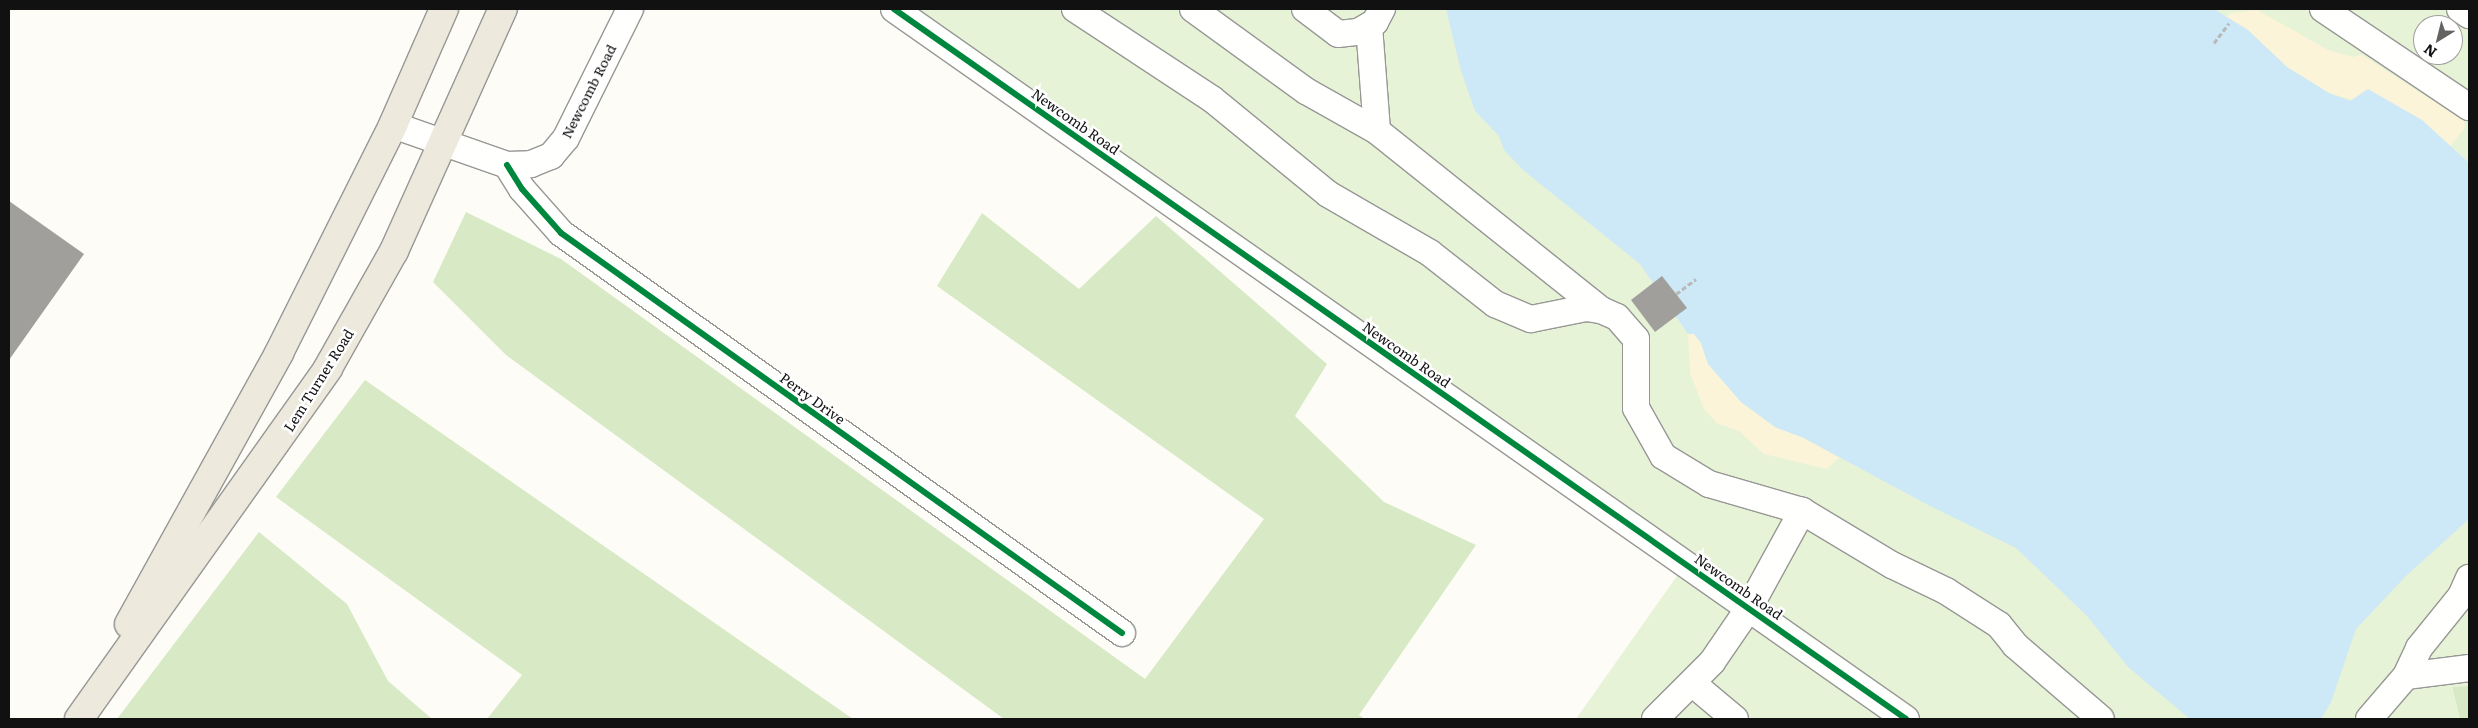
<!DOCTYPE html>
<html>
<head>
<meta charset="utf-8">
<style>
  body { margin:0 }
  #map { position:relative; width:2478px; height:728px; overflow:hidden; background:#fdfcf7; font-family:Literata,serif }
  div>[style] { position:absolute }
  .green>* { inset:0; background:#e7f3d7 }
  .forest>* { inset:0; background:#d8eac5 }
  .sand>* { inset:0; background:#fcf4d9 }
  .water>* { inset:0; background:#cde8f7 }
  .building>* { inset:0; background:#a19f9c }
  .path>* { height:3px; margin-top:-1.5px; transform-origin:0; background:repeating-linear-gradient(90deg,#b9b9b8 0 5px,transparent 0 7.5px) }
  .roads { filter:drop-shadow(1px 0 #979795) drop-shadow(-1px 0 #979795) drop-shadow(0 1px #979795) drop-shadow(0 -1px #979795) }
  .minor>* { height:26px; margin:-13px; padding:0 13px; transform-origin:13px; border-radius:13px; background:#fffffe }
  .major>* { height:28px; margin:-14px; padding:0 14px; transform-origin:14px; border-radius:14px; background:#ede9dc }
  .cycleway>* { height:6px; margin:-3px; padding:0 3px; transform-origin:3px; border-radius:3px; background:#00873e }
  span { translate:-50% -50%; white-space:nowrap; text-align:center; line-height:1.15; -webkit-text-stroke:5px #fff; paint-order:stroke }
  .street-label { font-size:14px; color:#111 }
  .frame { position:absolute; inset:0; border:10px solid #111; pointer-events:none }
  .north { position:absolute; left:2413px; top:15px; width:50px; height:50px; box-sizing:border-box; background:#fff; border:1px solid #a0a0a0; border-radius:50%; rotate:216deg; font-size:14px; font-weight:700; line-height:20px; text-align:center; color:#111 }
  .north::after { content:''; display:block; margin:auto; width:18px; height:22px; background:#646362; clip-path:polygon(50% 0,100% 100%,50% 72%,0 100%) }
</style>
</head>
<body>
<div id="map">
  <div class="green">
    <i style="clip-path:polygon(evenodd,913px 9px,2469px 9px,2469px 686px,2452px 688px,2460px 719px,1576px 719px,1691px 556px,913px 9px,2423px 25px,2453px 25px,2453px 55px,2423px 55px,2423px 25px)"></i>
  </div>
  <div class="forest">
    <i style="clip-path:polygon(466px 212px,561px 259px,1145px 679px,1264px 519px,937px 286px,982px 213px,1079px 289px,1156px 216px,1327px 364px,1295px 416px,1384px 502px,1476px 545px,1359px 715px,1365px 719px,1004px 719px,506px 355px,433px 282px)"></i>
    <i style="clip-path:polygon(365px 380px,853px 719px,487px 719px,522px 675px,276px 497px)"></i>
    <i style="clip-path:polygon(259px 532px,347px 604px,388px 681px,432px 719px,117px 719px)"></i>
    <i style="clip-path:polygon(2469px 686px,2469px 719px,2460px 719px,2452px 687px)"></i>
  </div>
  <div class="sand">
    <i style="clip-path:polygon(2257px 10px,2328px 50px,2352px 57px,2362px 55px,2464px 121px,2465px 128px,2450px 146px,2422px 120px,2329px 93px,2287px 67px,2248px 30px,2225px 17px,2232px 13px)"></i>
    <i style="clip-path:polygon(1688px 334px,1694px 334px,1701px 343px,1708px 364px,1741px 402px,1775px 427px,1804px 438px,1839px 458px,1827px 469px,1764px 454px,1739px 431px,1717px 423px,1704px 409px,1690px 373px)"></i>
  </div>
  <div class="water">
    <i style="clip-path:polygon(1446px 9px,2214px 9px,2248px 30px,2287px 67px,2329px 93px,2350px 101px,2368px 89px,2422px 120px,2469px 163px,2469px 519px,2406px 576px,2356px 629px,2331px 702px,2321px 719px,2190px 719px,2128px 667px,2087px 616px,2016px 548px,1928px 505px,1804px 438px,1775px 427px,1741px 402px,1708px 364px,1701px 343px,1694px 334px,1688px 334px,1640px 264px,1523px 170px,1504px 150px,1499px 136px,1475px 111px,1461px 71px)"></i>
  </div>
  <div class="building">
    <i style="clip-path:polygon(9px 201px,84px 254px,9px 360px)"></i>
    <i style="clip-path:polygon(1662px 276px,1687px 308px,1655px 332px,1631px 300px)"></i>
  </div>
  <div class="path">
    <i style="left:2214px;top:43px;width:25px;rotate:-53deg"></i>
    <i style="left:1676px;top:294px;width:25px;rotate:-37deg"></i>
  </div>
  <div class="roads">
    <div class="minor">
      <i style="left:894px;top:9px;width:1236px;rotate:35.05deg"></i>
      <i style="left:1075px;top:9px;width:164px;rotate:33.3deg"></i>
      <i style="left:1212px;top:99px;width:150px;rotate:39.3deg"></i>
      <i style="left:1328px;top:194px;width:118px;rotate:30deg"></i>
      <i style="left:1430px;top:253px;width:83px;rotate:38.1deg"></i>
      <i style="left:1495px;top:304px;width:39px;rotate:23deg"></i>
      <i style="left:1531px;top:319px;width:56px;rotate:-11.3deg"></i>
      <i style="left:1586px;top:308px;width:15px;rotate:8deg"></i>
      <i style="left:1601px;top:310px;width:17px;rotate:24deg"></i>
      <i style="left:1617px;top:317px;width:29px;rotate:49deg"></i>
      <i style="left:1636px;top:339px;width:69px;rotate:90deg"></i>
      <i style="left:1636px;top:408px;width:55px;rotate:60.6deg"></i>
      <i style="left:1663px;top:456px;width:54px;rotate:31.3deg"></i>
      <i style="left:1709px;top:484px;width:97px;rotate:16.2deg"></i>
      <i style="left:1802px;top:511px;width:105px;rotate:31deg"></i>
      <i style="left:1892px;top:565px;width:60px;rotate:25.7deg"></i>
      <i style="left:1946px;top:591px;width:63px;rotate:32.7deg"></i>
      <i style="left:1999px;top:625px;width:26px;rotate:51deg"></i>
      <i style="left:2015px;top:645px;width:113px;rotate:40.7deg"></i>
      <i style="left:1193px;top:9px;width:140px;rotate:36deg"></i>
      <i style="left:1306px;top:91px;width:81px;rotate:29.4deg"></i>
      <i style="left:1305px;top:9px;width:41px;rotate:37.1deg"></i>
      <i style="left:1338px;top:34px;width:20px;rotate:-6deg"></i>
      <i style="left:1358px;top:32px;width:20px;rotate:-30deg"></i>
      <i style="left:1375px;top:22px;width:15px;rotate:-62deg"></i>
      <i style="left:2323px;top:9px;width:176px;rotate:33.9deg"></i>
      <i style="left:2460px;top:9px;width:11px;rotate:34deg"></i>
      <i style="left:1369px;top:26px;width:105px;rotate:85.6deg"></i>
      <i style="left:1377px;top:131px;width:287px;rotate:38.6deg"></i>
      <i style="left:393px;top:125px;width:121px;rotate:19.3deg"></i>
      <i style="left:507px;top:165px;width:24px;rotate:-2deg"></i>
      <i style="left:531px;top:164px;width:22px;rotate:-22deg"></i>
      <i style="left:551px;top:156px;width:23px;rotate:-50deg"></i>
      <i style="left:566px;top:138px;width:144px;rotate:-63.6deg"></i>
      <i style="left:507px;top:165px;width:28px;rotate:58deg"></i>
      <i style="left:522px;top:189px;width:59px;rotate:48.4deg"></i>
      <i style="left:561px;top:233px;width:689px;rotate:35.49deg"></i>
      <i style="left:2406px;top:676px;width:64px;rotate:-7.2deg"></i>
      <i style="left:1692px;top:683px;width:56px;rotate:39.9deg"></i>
      <i style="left:1655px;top:719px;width:81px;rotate:-45deg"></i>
      <i style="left:1712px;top:662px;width:65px;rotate:-55.6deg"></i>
      <i style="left:1749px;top:608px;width:111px;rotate:-61.3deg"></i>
      <i style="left:2369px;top:719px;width:57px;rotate:-49.3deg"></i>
      <i style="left:2406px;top:676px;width:31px;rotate:-65deg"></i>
      <i style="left:2419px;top:648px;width:67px;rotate:-51.1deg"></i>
      <i style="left:2461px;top:596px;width:20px;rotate:-66deg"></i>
    </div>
    <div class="major">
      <i style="left:129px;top:624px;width:310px;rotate:-61deg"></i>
      <i style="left:279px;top:353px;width:255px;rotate:-63.4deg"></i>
      <i style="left:393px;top:125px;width:127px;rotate:-66.3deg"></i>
      <i style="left:79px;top:719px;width:430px;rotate:-54.6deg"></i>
      <i style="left:328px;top:368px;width:134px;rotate:-60.6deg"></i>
      <i style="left:394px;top:251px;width:265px;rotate:-65.8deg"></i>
    </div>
  </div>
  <div class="cycleway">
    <i style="left:894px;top:9px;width:1236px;rotate:35.05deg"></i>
    <i style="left:507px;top:165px;width:28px;rotate:58deg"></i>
    <i style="left:522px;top:189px;width:59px;rotate:48.4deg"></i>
    <i style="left:561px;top:233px;width:689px;rotate:35.49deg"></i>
  </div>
  <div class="street-label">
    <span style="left:588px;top:91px;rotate:-63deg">Newcomb Road</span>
    <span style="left:1076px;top:121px;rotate:35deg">Newcomb Road</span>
    <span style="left:1407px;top:354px;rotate:35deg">Newcomb Road</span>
    <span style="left:318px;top:380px;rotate:-58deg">Lem Turner Road</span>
    <span style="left:813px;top:398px;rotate:36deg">Perry Drive</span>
    <span style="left:1739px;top:586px;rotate:35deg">Newcomb Road</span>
  </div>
  <div class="frame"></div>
  <div class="north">N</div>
</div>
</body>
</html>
